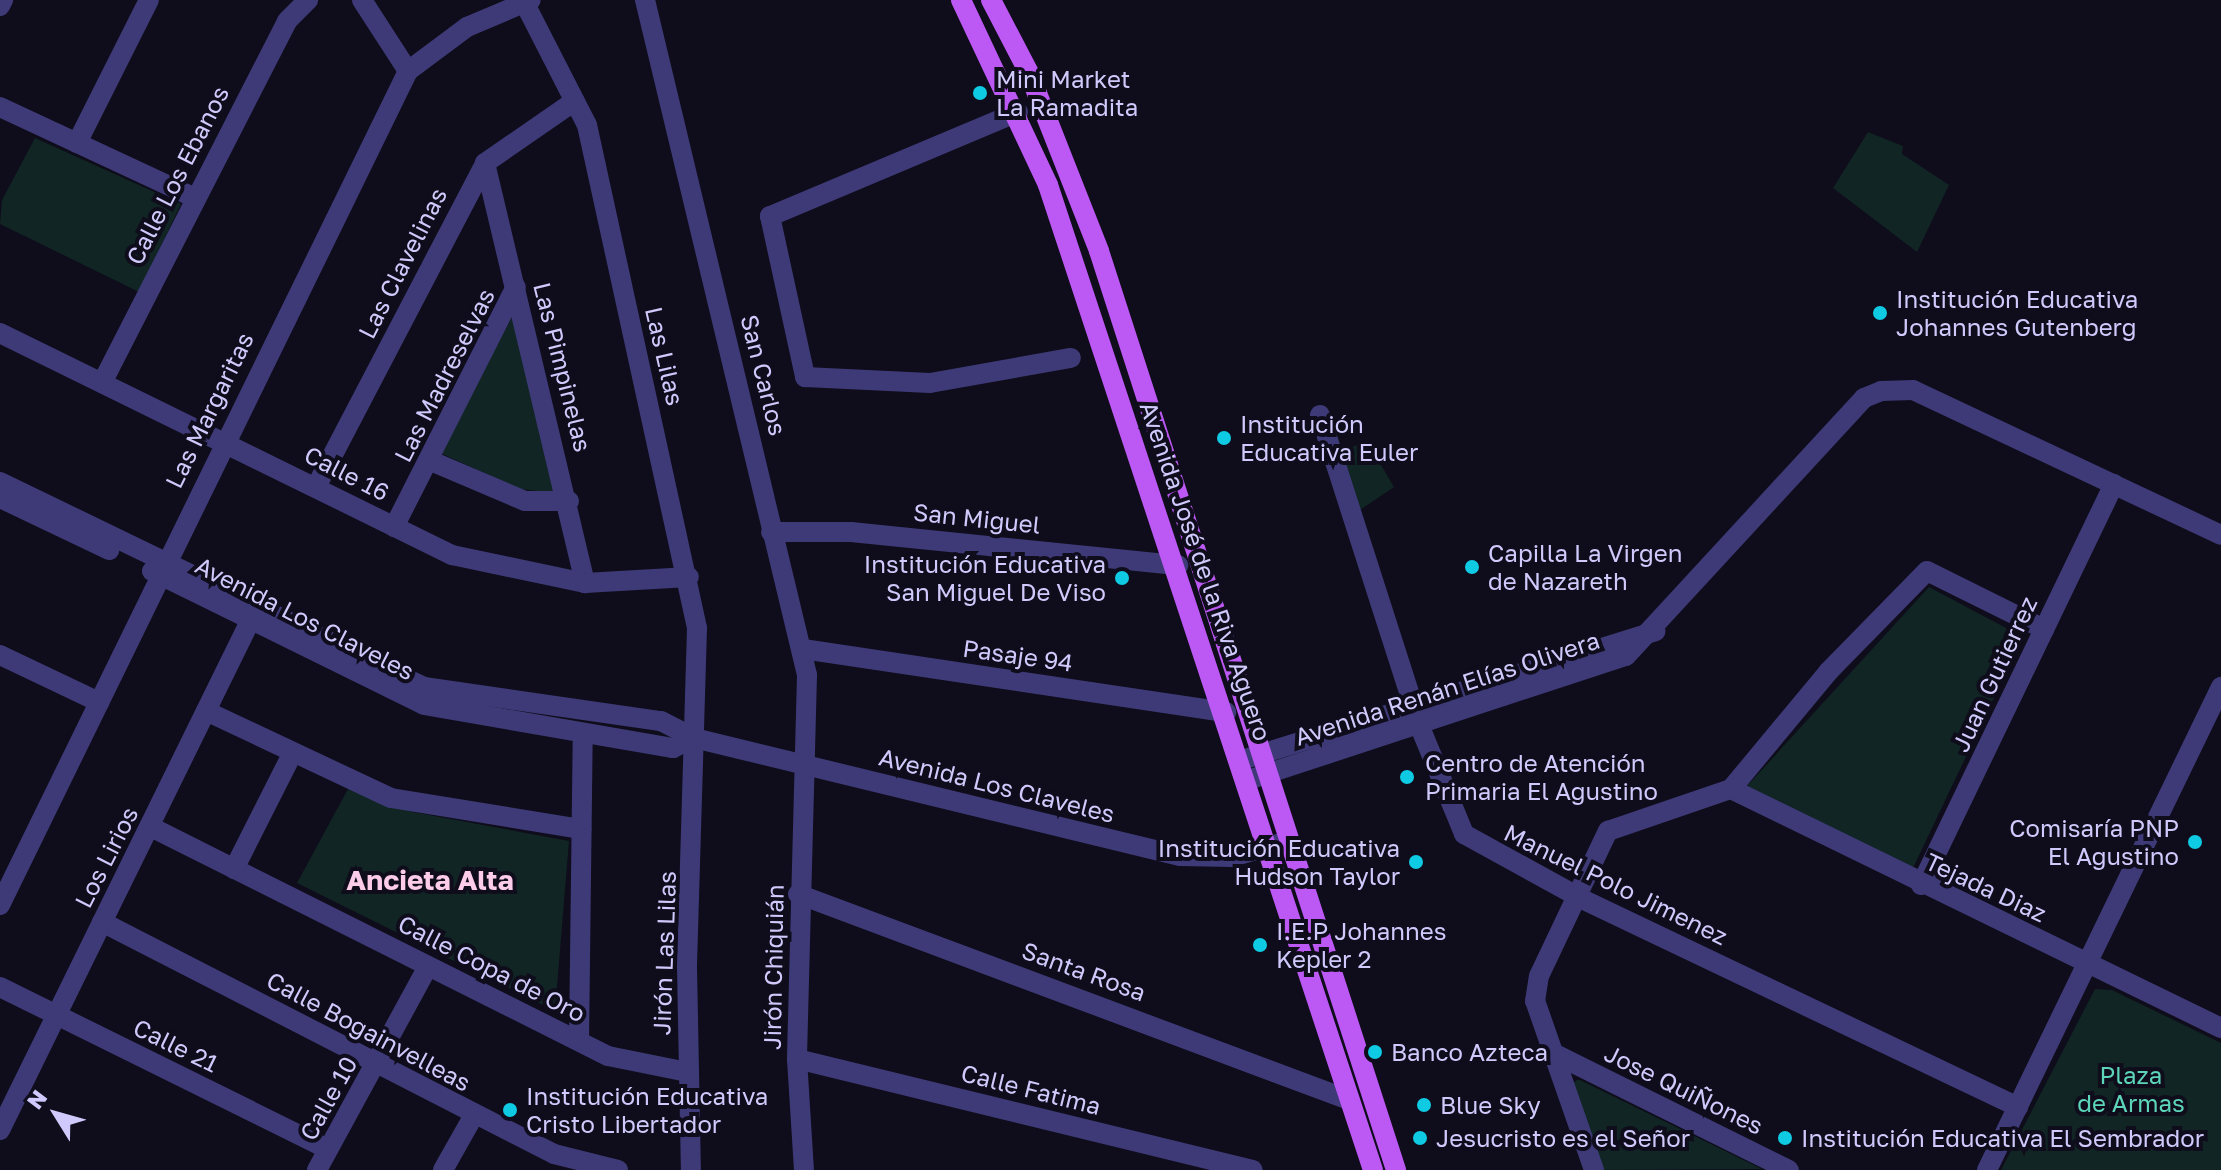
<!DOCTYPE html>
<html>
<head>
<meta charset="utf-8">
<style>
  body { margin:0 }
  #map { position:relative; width:2221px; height:1170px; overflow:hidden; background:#0f0c1b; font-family:"Golos Text",sans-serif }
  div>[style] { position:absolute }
  .green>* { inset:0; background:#102524 }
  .minor>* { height:20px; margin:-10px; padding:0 10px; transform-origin:10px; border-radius:10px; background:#3d3a77 }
  .major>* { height:20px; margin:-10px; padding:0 10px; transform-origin:10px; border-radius:10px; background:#bc58f4 }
  .dots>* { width:22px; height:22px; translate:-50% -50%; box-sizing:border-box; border:4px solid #0f0c1b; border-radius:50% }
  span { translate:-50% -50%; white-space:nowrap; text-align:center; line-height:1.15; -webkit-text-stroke:8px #0f0c1b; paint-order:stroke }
  .poi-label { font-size:24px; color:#d0cafc }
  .left { translate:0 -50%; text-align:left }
  .right { translate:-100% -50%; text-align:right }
  .street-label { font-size:24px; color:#d0cafc }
  .park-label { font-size:24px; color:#5cd5b9 }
  .quarter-label { font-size:28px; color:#fccce9; font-weight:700 }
  .north { position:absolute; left:16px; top:1074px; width:80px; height:80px; -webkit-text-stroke:6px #0f0c1b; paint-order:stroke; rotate:307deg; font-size:22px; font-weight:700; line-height:32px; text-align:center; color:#d0cafc }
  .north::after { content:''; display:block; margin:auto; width:28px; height:36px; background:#d0cafc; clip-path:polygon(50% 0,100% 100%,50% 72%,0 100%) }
</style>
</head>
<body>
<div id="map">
  <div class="green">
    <i style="clip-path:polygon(1868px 132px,1903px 146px,1902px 154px,1949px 185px,1917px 252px,1833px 188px)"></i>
    <i style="clip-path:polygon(35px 138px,181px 204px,139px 292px,0 224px,2px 200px)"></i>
    <i style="clip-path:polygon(514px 314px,555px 493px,520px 489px,438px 452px)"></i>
    <i style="clip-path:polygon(1367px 441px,1394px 487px,1360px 510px,1342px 451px)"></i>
    <i style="clip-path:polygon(1929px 587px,2023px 637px,1913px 868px,1747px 786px)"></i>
    <i style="clip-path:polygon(348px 789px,413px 812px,569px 841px,555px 1011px,297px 883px)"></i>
    <i style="clip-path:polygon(2095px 989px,2112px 990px,2221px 1043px,2221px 1170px,2001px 1170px)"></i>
    <i style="clip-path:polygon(1577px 1080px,1580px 1080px,1762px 1169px,1598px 1170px,1572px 1084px)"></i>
  </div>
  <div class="minor">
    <i style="left:362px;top:0;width:85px;rotate:57.1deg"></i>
    <i style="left:523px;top:0;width:140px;rotate:62.9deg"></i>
    <i style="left:587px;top:125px;width:515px;rotate:77.66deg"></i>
    <i style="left:697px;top:628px;width:339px;rotate:91.7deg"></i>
    <i style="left:687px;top:967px;width:203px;rotate:88.9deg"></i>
    <i style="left:645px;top:0;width:694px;rotate:76.5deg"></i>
    <i style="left:807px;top:675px;width:384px;rotate:91.5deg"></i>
    <i style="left:797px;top:1059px;width:111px;rotate:86.4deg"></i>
    <i style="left:0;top:6px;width:7px;rotate:-63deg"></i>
    <i style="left:0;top:107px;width:213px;rotate:25deg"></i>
    <i style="left:1018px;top:112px;width:269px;rotate:157.2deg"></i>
    <i style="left:770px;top:216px;width:165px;rotate:77.7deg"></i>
    <i style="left:805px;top:377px;width:125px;rotate:2.7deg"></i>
    <i style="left:930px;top:383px;width:143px;rotate:-10.1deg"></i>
    <i style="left:77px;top:143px;width:160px;rotate:-63.3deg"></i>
    <i style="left:485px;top:163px;width:432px;rotate:76.6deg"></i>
    <i style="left:0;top:333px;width:504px;rotate:26.16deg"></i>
    <i style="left:452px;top:555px;width:136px;rotate:11.9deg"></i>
    <i style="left:585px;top:583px;width:104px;rotate:-3.3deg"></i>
    <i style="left:103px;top:381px;width:404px;rotate:-62.9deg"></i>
    <i style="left:287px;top:21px;width:30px;rotate:-45deg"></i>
    <i style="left:1320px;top:415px;width:328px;rotate:72.2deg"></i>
    <i style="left:1420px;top:727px;width:116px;rotate:67.6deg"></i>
    <i style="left:1464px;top:834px;width:137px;rotate:28.8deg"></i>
    <i style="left:1584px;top:900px;width:481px;rotate:25.5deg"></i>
    <i style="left:431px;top:461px;width:102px;rotate:23.1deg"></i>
    <i style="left:525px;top:501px;width:44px"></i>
    <i style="left:0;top:482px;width:471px;rotate:25.8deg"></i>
    <i style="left:424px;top:687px;width:239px;rotate:8.2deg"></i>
    <i style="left:661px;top:721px;width:37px;rotate:27deg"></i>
    <i style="left:694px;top:738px;width:500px;rotate:13.65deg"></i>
    <i style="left:1180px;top:856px;width:52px;rotate:1.1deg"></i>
    <i style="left:1232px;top:857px;width:58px;rotate:-15.9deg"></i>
    <i style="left:317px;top:485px;width:363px;rotate:-62.4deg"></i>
    <i style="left:485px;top:163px;width:109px;rotate:-34.6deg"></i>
    <i style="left:0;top:498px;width:121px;rotate:25.5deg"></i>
    <i style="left:394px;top:527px;width:269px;rotate:-63.1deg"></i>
    <i style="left:771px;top:532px;width:80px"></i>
    <i style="left:851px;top:532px;width:329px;rotate:5.8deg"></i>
    <i style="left:152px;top:571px;width:303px;rotate:26.2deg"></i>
    <i style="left:424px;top:705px;width:253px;rotate:9.8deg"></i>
    <i style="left:673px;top:748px;width:23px;rotate:-25deg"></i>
    <i style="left:803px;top:649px;width:428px;rotate:8.5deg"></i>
    <i style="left:0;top:655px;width:110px;rotate:25.4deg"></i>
    <i style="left:206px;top:711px;width:204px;rotate:25.2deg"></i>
    <i style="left:391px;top:798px;width:193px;rotate:9.3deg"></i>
    <i style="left:1242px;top:760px;width:433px;rotate:-17.3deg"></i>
    <i style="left:1248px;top:780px;width:398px;rotate:-18.2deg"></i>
    <i style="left:1626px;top:656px;width:351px;rotate:-47.3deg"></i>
    <i style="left:1864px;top:398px;width:18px;rotate:-22deg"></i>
    <i style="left:1881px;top:391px;width:32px;rotate:-2deg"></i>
    <i style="left:1913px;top:390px;width:340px;rotate:25.2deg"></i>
    <i style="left:1731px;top:789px;width:545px;rotate:26deg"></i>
    <i style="left:1731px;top:789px;width:152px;rotate:-50.3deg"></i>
    <i style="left:1828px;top:672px;width:141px;rotate:-45.6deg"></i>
    <i style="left:1927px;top:571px;width:131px;rotate:26.4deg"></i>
    <i style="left:151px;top:827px;width:511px;rotate:26.62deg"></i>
    <i style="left:608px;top:1056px;width:81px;rotate:11.4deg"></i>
    <i style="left:234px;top:869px;width:127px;rotate:-63.2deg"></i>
    <i style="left:1921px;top:885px;width:445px;rotate:-64.3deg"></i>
    <i style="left:798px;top:894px;width:588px;rotate:20.5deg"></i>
    <i style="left:0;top:905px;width:928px;rotate:-63.93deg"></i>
    <i style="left:408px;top:71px;width:74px;rotate:-36.7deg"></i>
    <i style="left:467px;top:27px;width:69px;rotate:-22.9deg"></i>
    <i style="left:102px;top:922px;width:508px;rotate:27.17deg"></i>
    <i style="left:554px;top:1154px;width:66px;rotate:14deg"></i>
    <i style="left:0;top:987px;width:366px;rotate:26.3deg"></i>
    <i style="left:579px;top:1041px;width:306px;rotate:-89.3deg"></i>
    <i style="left:1555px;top:1054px;width:261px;rotate:26.4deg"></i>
    <i style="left:797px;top:1059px;width:469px;rotate:13.7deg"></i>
    <i style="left:0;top:1130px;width:580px;rotate:-63.83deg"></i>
    <i style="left:317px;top:1170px;width:232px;rotate:-61.4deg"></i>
    <i style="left:443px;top:1170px;width:63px;rotate:-60.6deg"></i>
    <i style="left:1594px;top:1170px;width:179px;rotate:-109.2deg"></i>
    <i style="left:1535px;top:1001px;width:25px;rotate:-81deg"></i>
    <i style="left:1539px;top:976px;width:161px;rotate:-64.6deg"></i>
    <i style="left:1608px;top:831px;width:130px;rotate:-18.9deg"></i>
    <i style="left:1987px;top:1170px;width:537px;rotate:-64.15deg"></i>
  </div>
  <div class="major">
    <i style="left:961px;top:0;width:204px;rotate:64.8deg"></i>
    <i style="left:1048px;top:185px;width:1037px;rotate:71.74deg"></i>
    <i style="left:991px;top:0;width:82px;rotate:62.5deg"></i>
    <i style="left:1029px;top:73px;width:191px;rotate:68.5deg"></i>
    <i style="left:1099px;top:251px;width:966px;rotate:72.09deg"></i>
  </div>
  <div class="dots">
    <i style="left:980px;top:93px;background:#0fcae3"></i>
    <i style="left:1880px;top:313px;background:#0fcae3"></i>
    <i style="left:1224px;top:438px;background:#0fcae3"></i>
    <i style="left:1472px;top:567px;background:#0fcae3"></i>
    <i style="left:1122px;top:578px;background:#0fcae3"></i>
    <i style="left:1407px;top:777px;background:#0fcae3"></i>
    <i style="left:2195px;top:842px;background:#0fcae3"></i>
    <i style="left:1416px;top:862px;background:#0fcae3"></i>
    <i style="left:1260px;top:945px;background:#0fcae3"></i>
    <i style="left:1375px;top:1052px;background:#0fcae3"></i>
    <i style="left:1424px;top:1105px;background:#0fcae3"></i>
    <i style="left:510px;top:1110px;background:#0fcae3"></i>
    <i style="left:1420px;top:1138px;background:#0fcae3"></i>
    <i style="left:1785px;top:1138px;background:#0fcae3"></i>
  </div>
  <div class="poi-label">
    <span class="left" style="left:996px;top:93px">Mini Market<br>La Ramadita</span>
    <span class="left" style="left:1896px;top:313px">Institución Educativa<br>Johannes Gutenberg</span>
    <span class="left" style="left:1240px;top:438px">Institución<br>Educativa Euler</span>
    <span class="left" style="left:1488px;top:567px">Capilla La Virgen<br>de Nazareth</span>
    <span class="right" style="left:1106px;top:578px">Institución Educativa<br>San Miguel De Viso</span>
    <span class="left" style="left:1425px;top:777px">Centro de Atención<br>Primaria El Agustino</span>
    <span class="right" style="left:2179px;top:842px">Comisaría PNP<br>El Agustino</span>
    <span class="right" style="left:1400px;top:862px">Institución Educativa<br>Hudson Taylor</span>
    <span class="left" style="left:1276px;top:945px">I.E.P Johannes<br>Kepler 2</span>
    <span class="left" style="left:1391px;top:1052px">Banco Azteca</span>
    <span class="left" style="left:526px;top:1110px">Institución Educativa<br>Cristo Libertador</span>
    <span class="left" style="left:1440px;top:1105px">Blue Sky</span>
    <span class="left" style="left:1436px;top:1138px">Jesucristo es el Señor</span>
    <span class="left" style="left:1801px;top:1138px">Institución Educativa El Sembrador</span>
  </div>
  <div class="street-label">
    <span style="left:177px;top:175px;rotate:-63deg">Calle Los Ebanos</span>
    <span style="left:402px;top:263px;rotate:-63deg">Las Clavelinas</span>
    <span style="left:665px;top:356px;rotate:77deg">Las Lilas</span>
    <span style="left:563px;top:367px;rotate:76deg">Las Pimpinelas</span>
    <span style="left:444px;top:375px;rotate:-63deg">Las Madreselvas</span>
    <span style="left:764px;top:375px;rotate:76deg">San Carlos</span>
    <span style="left:209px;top:410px;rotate:-64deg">Las Margaritas</span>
    <span style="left:347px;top:473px;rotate:27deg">Calle 16</span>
    <span style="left:977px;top:518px;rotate:6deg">San Miguel</span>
    <span style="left:1206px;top:571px;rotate:71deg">Avenida José de la Riva Aguero</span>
    <span style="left:305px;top:618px;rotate:27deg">Avenida Los Claveles</span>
    <span style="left:1018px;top:655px;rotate:8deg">Pasaje 94</span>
    <span style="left:1994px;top:674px;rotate:-65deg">Juan Gutierrez</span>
    <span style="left:1447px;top:688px;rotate:-18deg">Avenida Renán Elías Olivera</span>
    <span style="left:997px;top:785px;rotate:14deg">Avenida Los Claveles</span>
    <span style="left:106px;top:857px;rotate:-63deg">Los Lirios</span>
    <span style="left:1616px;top:884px;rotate:26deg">Manuel Polo Jimenez</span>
    <span style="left:1986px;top:887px;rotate:25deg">Tejada Diaz</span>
    <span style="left:664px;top:953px;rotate:-88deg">Jirón Las Lilas</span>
    <span style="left:773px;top:967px;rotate:-89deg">Jirón Chiquián</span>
    <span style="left:492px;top:968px;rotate:27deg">Calle Copa de Oro</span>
    <span style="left:1084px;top:971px;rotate:20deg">Santa Rosa</span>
    <span style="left:369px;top:1031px;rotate:28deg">Calle Bogainvelleas</span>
    <span style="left:176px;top:1045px;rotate:26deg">Calle 21</span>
    <span style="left:1031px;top:1089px;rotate:14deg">Calle Fatima</span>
    <span style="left:1684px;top:1089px;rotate:26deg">Jose QuiÑones</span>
    <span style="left:328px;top:1098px;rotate:-61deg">Calle 10</span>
  </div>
  <div class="park-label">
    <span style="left:2131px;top:1089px">Plaza<br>de Armas</span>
  </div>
  <div class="quarter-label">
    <span style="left:430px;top:880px">Ancieta Alta</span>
  </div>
  <div class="north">N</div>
</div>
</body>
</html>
